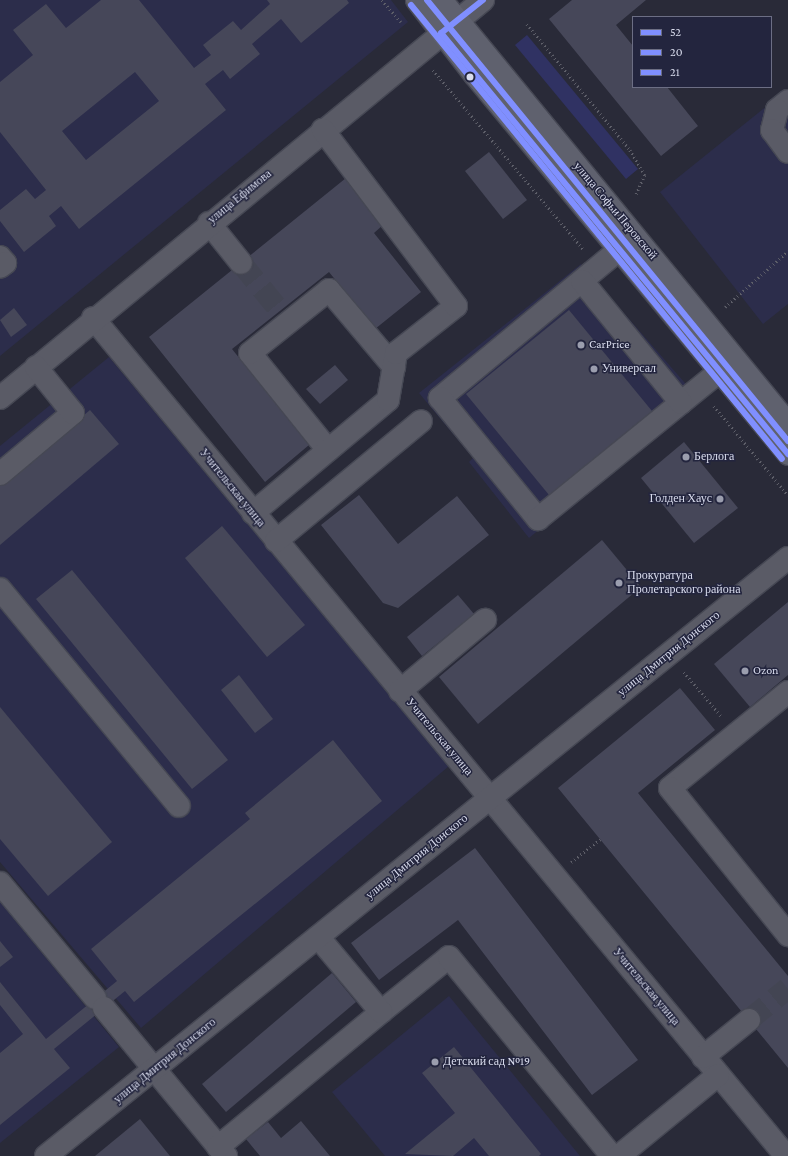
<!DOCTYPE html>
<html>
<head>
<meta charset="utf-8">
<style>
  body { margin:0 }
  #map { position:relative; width:788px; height:1156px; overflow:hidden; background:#292a38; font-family:"Crimson Pro",serif }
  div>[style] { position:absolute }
  .built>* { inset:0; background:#2c2d4b }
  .green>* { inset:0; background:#303263 }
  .building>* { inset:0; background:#464759 }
  .minor-tunnel>* { height:22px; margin-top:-11px; transform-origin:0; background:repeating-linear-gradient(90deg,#434553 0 22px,transparent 0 33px) }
  .path>* { height:2.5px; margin-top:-1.25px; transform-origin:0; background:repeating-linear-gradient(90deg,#5e5f69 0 1px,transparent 0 4px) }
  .roads { filter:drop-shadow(1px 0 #464854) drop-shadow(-1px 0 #464854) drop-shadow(0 1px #464854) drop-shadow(0 -1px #464854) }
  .minor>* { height:22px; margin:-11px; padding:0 11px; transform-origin:11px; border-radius:11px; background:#5a5b66 }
  .major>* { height:22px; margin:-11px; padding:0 11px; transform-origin:11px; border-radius:11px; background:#5f616e }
  .bus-1>* { height:6px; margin:-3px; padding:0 3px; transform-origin:3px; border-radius:3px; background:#808fff }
  .bus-2>* { height:6px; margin:-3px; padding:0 3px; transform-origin:3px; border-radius:3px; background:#808fff }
  .bus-3>* { height:6px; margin:-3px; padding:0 3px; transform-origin:3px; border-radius:3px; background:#808fff }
  .dots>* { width:11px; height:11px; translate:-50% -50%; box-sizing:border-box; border:2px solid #23253e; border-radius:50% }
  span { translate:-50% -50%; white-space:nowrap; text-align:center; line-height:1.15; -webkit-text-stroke:3px #23253e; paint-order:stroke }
  .street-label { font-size:12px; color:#d9dced }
  .poi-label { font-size:12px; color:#d9dced }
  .left { translate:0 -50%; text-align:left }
  .right { translate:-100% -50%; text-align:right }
  .legend { position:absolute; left:632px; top:16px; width:140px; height:72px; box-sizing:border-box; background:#23253e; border:1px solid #6c6e84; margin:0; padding:5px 7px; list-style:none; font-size:12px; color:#d9dced }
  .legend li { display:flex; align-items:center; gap:8px; height:20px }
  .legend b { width:20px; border:1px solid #6c6e84 }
</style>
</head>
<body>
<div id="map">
  <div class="built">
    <i style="clip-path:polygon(0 0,391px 0,408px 22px,0 356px)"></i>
    <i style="clip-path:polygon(788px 89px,788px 304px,763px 324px,660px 192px)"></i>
    <i style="clip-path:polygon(581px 264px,698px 398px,529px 538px,469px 462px,473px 458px,419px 393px)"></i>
    <i style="clip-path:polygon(109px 357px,449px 766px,141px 1028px,0 862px,0 446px)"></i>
    <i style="clip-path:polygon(0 902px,119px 1047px,0 1143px)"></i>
    <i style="clip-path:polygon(449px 996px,580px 1156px,385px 1156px,332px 1092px)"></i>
  </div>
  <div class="green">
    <i style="clip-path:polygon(527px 35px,638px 169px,626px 179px,515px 45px)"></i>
  </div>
  <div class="building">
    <i style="clip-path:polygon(evenodd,101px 0,139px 0,194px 68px,211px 55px,203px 45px,233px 21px,241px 30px,270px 4px,267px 0,347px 0,349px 3px,301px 43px,281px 19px,252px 44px,260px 54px,230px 79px,223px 70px,205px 84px,226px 110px,79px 229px,61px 206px,49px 216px,56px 226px,24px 252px,0 221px,0 210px,26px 189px,35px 199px,46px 190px,0 132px,0 82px,33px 55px,13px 30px,46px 4px,66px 28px,101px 0,135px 72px,159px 101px,86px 160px,62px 131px,135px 72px)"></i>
    <i style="clip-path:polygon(572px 0,646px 0,616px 25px,633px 46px,633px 87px,667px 87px,698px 126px,661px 156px,549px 19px)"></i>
    <i style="clip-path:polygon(489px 152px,527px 200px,503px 219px,465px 171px)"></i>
    <i style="clip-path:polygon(346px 178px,383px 225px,374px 233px,421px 292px,375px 329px,329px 272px,232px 349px,309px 445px,265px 482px,149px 337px)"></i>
    <i style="clip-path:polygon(14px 308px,27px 325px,11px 337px,0 320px)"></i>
    <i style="clip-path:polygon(569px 310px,652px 411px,549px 495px,466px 394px)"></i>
    <i style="clip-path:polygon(335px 365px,348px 380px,320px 404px,306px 389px)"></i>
    <i style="clip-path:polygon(90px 410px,119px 444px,0 545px,0 486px)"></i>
    <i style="clip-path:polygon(684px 442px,738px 508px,694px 543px,641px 478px)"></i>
    <i style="clip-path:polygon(359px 495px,398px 544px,457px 496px,489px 535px,398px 608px,383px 603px,321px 525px)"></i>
    <i style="clip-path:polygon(222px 526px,305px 625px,267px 657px,185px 558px)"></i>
    <i style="clip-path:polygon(602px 540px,641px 587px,478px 724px,439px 677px)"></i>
    <i style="clip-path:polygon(72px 570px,228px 760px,192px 789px,36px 599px)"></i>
    <i style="clip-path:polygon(458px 595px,474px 614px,422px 656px,407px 637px)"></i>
    <i style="clip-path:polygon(788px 602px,788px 675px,750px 707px,714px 664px)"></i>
    <i style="clip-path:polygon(239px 675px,273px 719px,255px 733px,221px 690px)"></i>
    <i style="clip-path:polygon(680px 688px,715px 730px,638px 793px,788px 976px,788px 1068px,558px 788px)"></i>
    <i style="clip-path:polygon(0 707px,112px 842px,48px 896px,0 839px)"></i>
    <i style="clip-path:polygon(333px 740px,382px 801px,134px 1002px,125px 991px,54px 1049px,70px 1068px,0 1125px,0 1053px,23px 1034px,0 1005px,0 982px,46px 1039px,117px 981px,91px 949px,250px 819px,245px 813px)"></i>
    <i style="clip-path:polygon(475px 848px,638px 1060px,592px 1095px,458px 920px,379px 980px,351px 943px)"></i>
    <i style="clip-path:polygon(0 941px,13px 957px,0 967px)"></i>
    <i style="clip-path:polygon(332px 973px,356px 1002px,226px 1112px,202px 1084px)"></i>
    <i style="clip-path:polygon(454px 1047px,541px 1154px,539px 1156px,489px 1156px,474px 1138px,453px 1156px,405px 1154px,455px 1113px,422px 1073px)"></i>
    <i style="clip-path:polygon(140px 1119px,170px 1156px,95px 1156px)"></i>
    <i style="clip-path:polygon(301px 1121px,330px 1156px,260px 1156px,246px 1139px,268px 1122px,281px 1138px)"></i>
  </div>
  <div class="minor-tunnel">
    <i style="left:241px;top:263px;width:62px;rotate:50.9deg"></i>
    <i style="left:749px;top:1020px;width:50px;rotate:-39.4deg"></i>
  </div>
  <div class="path">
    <i style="left:382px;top:0;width:29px;rotate:49deg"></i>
    <i style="left:527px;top:24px;width:163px;rotate:50.7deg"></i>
    <i style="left:630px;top:150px;width:29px;rotate:59deg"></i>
    <i style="left:645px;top:175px;width:22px;rotate:114deg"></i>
    <i style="left:433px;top:70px;width:235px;rotate:50deg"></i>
    <i style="left:725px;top:307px;width:84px;rotate:-41.6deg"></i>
    <i style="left:714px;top:406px;width:116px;rotate:50.3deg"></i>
    <i style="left:684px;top:672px;width:59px;rotate:49.8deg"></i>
    <i style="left:571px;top:862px;width:37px;rotate:-38deg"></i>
  </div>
  <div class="roads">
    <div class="minor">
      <i style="left:788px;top:101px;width:14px;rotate:141deg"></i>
      <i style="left:777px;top:110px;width:21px;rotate:104deg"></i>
      <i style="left:772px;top:130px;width:27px;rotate:54deg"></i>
      <i style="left:209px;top:223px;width:51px;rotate:51.3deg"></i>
      <i style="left:620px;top:249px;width:234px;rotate:140.4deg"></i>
      <i style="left:440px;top:398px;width:156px;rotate:51deg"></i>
      <i style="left:538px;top:519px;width:235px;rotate:-39.1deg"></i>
      <i style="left:0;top:257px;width:8px;rotate:50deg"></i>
      <i style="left:5px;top:263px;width:6px;rotate:141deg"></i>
      <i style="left:582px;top:281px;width:157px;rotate:50.9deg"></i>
      <i style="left:93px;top:318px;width:1087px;rotate:50.41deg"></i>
      <i style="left:0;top:398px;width:626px;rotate:-39.49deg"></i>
      <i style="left:328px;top:450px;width:124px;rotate:-128.8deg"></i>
      <i style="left:250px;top:353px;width:101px;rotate:-38.6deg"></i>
      <i style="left:329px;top:290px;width:101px;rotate:49.8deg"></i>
      <i style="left:0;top:474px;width:95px;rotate:-39.9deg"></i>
      <i style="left:73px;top:413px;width:59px;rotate:-128.8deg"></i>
      <i style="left:253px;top:513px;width:176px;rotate:-39.9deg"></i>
      <i style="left:388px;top:400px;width:48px;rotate:-80.3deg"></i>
      <i style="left:396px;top:353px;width:76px;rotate:-38.1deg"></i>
      <i style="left:456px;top:306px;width:221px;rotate:-127.1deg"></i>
      <i style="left:276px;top:541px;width:188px;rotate:-39.6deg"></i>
      <i style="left:0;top:589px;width:281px;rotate:50.5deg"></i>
      <i style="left:400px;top:691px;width:111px;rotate:-39.9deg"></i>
      <i style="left:788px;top:692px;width:152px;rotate:140.9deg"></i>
      <i style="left:670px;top:788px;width:189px;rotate:51.2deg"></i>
      <i style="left:0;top:883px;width:149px;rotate:50.4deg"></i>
      <i style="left:104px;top:1008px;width:192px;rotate:50.5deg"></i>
      <i style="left:381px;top:1012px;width:87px;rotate:-39deg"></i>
      <i style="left:449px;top:957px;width:257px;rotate:50.7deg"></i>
      <i style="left:703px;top:1057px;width:59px;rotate:-38.8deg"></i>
      <i style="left:218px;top:1147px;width:212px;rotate:-39.6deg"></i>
      <i style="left:381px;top:1012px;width:98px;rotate:-130deg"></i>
      <i style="left:46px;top:1156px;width:953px;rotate:-38.87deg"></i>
      <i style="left:619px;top:1156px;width:128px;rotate:-39.3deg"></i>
    </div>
    <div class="major">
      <i style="left:417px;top:0;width:95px;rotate:52.3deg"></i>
      <i style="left:475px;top:75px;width:492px;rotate:50.4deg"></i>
      <i style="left:441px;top:0;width:548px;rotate:50.7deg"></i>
    </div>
  </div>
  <div class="bus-1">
    <i style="left:483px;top:0;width:53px;rotate:141.8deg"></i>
    <i style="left:441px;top:33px;width:546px;rotate:50.5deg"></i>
  </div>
  <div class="bus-2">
    <i style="left:411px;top:5px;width:586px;rotate:50.74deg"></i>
  </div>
  <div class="bus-3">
    <i style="left:427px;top:0;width:570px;rotate:50.7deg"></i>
  </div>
  <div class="dots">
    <i style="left:470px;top:77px;background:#d9dced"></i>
    <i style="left:581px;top:345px;background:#9b9eae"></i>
    <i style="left:594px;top:369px;background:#9b9eae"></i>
    <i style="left:686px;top:457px;background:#9b9eae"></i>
    <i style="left:720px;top:499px;background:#9b9eae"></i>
    <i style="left:619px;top:583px;background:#9b9eae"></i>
    <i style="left:745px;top:671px;background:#9b9eae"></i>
    <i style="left:435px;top:1062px;background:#9b9eae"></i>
  </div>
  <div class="street-label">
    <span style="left:240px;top:197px;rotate:-39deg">улица Ефимова</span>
    <span style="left:615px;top:211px;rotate:50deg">улица Софьи Перовской</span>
    <span style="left:232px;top:488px;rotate:51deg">Учительская улица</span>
    <span style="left:669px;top:654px;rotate:-39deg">улица Дмитрия Донского</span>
    <span style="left:439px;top:737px;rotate:50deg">Учительская улица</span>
    <span style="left:417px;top:857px;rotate:-39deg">улица Дмитрия Донского</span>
    <span style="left:646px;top:987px;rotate:50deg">Учительская улица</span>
    <span style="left:165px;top:1061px;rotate:-39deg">улица Дмитрия Донского</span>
  </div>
  <div class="poi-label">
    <span class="left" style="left:589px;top:345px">CarPrice</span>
    <span class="left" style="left:602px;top:369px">Универсал</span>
    <span class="left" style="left:694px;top:457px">Берлога</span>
    <span class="right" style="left:712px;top:499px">Голден Хаус</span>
    <span class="left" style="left:627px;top:583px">Прокуратура<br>Пролетарского района</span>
    <span class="left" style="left:753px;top:671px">Ozon</span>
    <span class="left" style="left:443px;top:1062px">Детский сад №19</span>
  </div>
  <ul class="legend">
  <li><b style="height:5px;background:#808fff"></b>52</li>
  <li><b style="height:5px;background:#808fff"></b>20</li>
  <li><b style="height:5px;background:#808fff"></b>21</li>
  </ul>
</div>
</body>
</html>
